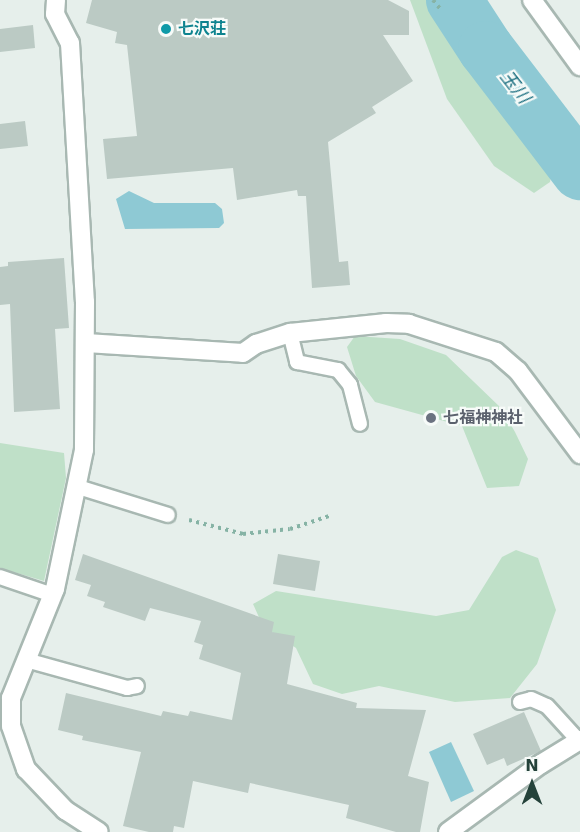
<!DOCTYPE html>
<html>
<head>
<meta charset="utf-8">
<style>
  body { margin:0 }
  #map { position:relative; width:580px; height:832px; overflow:hidden; background:#e6efeb; font-family:"DejaVu Sans","Noto Sans JP",sans-serif }
  div>[style] { position:absolute }
  .green>* { inset:0; background:#bfe0c8 }
  .water>* { inset:0; background:#8ec9d4 }
  .river>* { height:56px; margin:-28px; padding:0 28px; transform-origin:28px; border-radius:28px; background:#8ec9d4 }
  .building>* { inset:0; background:#bbcac4 }
  .path>* { height:4px; margin-top:-2px; transform-origin:0; background:repeating-linear-gradient(90deg,#86b3a5 0 3px,transparent 0 7.5px) }
  .roads { filter:drop-shadow(2px 0 #a8b8b2) drop-shadow(-2px 0 #a8b8b2) drop-shadow(0 2px #a8b8b2) drop-shadow(0 -2px #a8b8b2) }
  .service>* { height:14px; margin:-7px; padding:0 7px; transform-origin:7px; border-radius:7px; background:#fff }
  .minor>* { height:18px; margin:-9px; padding:0 9px; transform-origin:9px; border-radius:9px; background:#fff }
  .tertiary>* { height:18px; margin:-9px; padding:0 9px; transform-origin:9px; border-radius:9px; background:#fff }
  .dots>* { width:16px; height:16px; translate:-50% -50%; box-sizing:border-box; border:3px solid #f7fbf9; border-radius:50% }
  span { translate:-50% -50%; white-space:nowrap; text-align:center; line-height:1.15; -webkit-text-stroke:4.5px #f7fbf9; paint-order:stroke }
  .culture-label { font-size:16px; color:#0d838f; font-weight:700 }
  .left { translate:0 -50%; text-align:left }
  .worship-label { font-size:16px; color:#5b616d; font-weight:700 }
  .water-label { font-size:18px; color:#1c6f80; font-style:italic }
  .north { position:absolute; left:502px; top:754px; width:60px; height:60px; -webkit-text-stroke:4px #f7fbf9; paint-order:stroke; rotate:0deg; font-size:16px; font-weight:700; line-height:24px; text-align:center; color:#24423a }
  .north::after { content:''; display:block; margin:auto; width:21px; height:27px; background:#24423a; clip-path:polygon(50% 0,100% 100%,50% 72%,0 100%) }
</style>
</head>
<body>
<div id="map">
  <div class="green">
    <i style="clip-path:polygon(410px 0,443px 0,554px 159px,550px 182px,534px 193px,494px 166px,447px 99px)"></i>
    <i style="clip-path:polygon(355px 336px,400px 339px,446px 355px,501px 408px,515px 432px,528px 459px,519px 486px,487px 488px,462px 426px,375px 402px,356px 376px,347px 347px)"></i>
    <i style="clip-path:polygon(0 443px,64px 453px,66px 478px,44px 581px,0 568px)"></i>
    <i style="clip-path:polygon(516px 550px,538px 558px,556px 610px,537px 664px,510px 698px,455px 702px,379px 686px,342px 694px,313px 684px,296px 648px,263px 626px,253px 604px,276px 591px,436px 616px,469px 610px,502px 557px)"></i>
  </div>
  <div class="water">
    <i style="clip-path:polygon(129px 191px,154px 203px,215px 203px,222px 209px,224px 223px,219px 228px,125px 229px,116px 199px)"></i>
    <i style="clip-path:polygon(451px 742px,474px 791px,451px 802px,429px 752px)"></i>
  </div>
  <div class="river">
    <i style="left:454px;top:0;width:59px;rotate:56.9deg"></i>
    <i style="left:486px;top:49px;width:155px;rotate:52.6deg"></i>
  </div>
  <div class="building">
    <i style="clip-path:polygon(92px 0,388px 0,409px 11px,409px 35px,383px 35px,413px 81px,372px 107px,376px 113px,328px 142px,339px 262px,348px 261px,350px 285px,312px 288px,306px 196px,298px 196px,297px 190px,237px 200px,233px 168px,107px 179px,103px 139px,137px 136px,127px 45px,115px 43px,117px 32px,86px 23px)"></i>
    <i style="clip-path:polygon(33px 25px,35px 48px,0 52px,0 29px)"></i>
    <i style="clip-path:polygon(25px 121px,28px 146px,0 149px,0 124px)"></i>
    <i style="clip-path:polygon(64px 258px,69px 328px,55px 329px,60px 409px,14px 412px,10px 304px,0 305px,0 267px,8px 266px,8px 262px)"></i>
    <i style="clip-path:polygon(83px 554px,274px 622px,272px 632px,295px 636px,287px 684px,357px 703px,356px 708px,426px 710px,408px 776px,429px 782px,420px 832px,396px 832px,346px 818px,349px 805px,250px 783px,248px 793px,193px 781px,184px 828px,174px 826px,173px 832px,149px 832px,123px 826px,141px 752px,82px 740px,83px 736px,58px 730px,66px 693px,161px 716px,163px 711px,188px 716px,190px 711px,232px 720px,241px 673px,199px 659px,203px 645px,194px 642px,201px 621px,150px 608px,145px 621px,103px 607px,105px 602px,87px 596px,91px 585px,75px 580px)"></i>
    <i style="clip-path:polygon(278px 554px,320px 561px,315px 591px,273px 584px)"></i>
    <i style="clip-path:polygon(524px 712px,541px 751px,507px 766px,504px 758px,487px 765px,473px 734px)"></i>
  </div>
  <div class="path">
    <i style="left:433px;top:0;width:13px;rotate:51deg"></i>
    <i style="left:189px;top:520px;width:56px;rotate:14.5deg"></i>
    <i style="left:243px;top:534px;width:47px;rotate:-6.1deg"></i>
    <i style="left:290px;top:529px;width:44px;rotate:-18.4deg"></i>
  </div>
  <div class="roads">
    <div class="service">
      <i style="left:290px;top:333px;width:30px;rotate:76deg"></i>
      <i style="left:297px;top:362px;width:42px;rotate:11deg"></i>
      <i style="left:338px;top:370px;width:19px;rotate:51deg"></i>
      <i style="left:350px;top:385px;width:40px;rotate:75.6deg"></i>
      <i style="left:78px;top:487px;width:94px;rotate:17.3deg"></i>
      <i style="left:0;top:577px;width:56px;rotate:18.8deg"></i>
      <i style="left:26px;top:660px;width:105px;rotate:15.5deg"></i>
      <i style="left:127px;top:688px;width:10px;rotate:-11deg"></i>
      <i style="left:520px;top:702px;width:11px;rotate:-15deg"></i>
      <i style="left:531px;top:699px;width:17px;rotate:24deg"></i>
      <i style="left:547px;top:706px;width:47px;rotate:47.6deg"></i>
    </div>
    <div class="minor">
      <i style="left:56px;top:0;width:14px;rotate:94deg"></i>
      <i style="left:55px;top:14px;width:33px;rotate:63deg"></i>
      <i style="left:70px;top:43px;width:259px;rotate:86.7deg"></i>
      <i style="left:85px;top:302px;width:148px;rotate:90.4deg"></i>
      <i style="left:84px;top:450px;width:142px;rotate:101.8deg"></i>
      <i style="left:55px;top:589px;width:118px;rotate:112deg"></i>
      <i style="left:11px;top:698px;width:28px;rotate:90deg"></i>
      <i style="left:11px;top:726px;width:46px;rotate:70.8deg"></i>
      <i style="left:26px;top:769px;width:57px;rotate:46.4deg"></i>
      <i style="left:65px;top:810px;width:40px;rotate:32.9deg"></i>
      <i style="left:86px;top:343px;width:157px;rotate:3.6deg"></i>
      <i style="left:243px;top:353px;width:16px;rotate:-35deg"></i>
      <i style="left:256px;top:344px;width:36px;rotate:-18deg"></i>
      <i style="left:290px;top:333px;width:97px;rotate:-5.9deg"></i>
      <i style="left:386px;top:323px;width:23px;rotate:2deg"></i>
      <i style="left:409px;top:324px;width:91px;rotate:17.8deg"></i>
      <i style="left:496px;top:352px;width:29px;rotate:41deg"></i>
      <i style="left:518px;top:371px;width:104px;rotate:53.2deg"></i>
      <i style="left:448px;top:832px;width:115px;rotate:-36.2deg"></i>
      <i style="left:541px;top:764px;width:46px;rotate:-31.6deg"></i>
    </div>
    <div class="tertiary">
      <i style="left:532px;top:0;width:82px;rotate:54deg"></i>
    </div>
  </div>
  <div class="dots">
    <i style="left:166px;top:29px;background:#0f9aa8"></i>
    <i style="left:431px;top:418px;background:#6b7280"></i>
  </div>
  <div class="culture-label">
    <span class="left" style="left:178px;top:29px">七沢荘</span>
  </div>
  <div class="worship-label">
    <span class="left" style="left:443px;top:418px">七福神神社</span>
  </div>
  <div class="water-label">
    <span style="left:515px;top:87px;rotate:52deg">玉川</span>
  </div>
  <div class="north">N</div>
</div>
</body>
</html>
